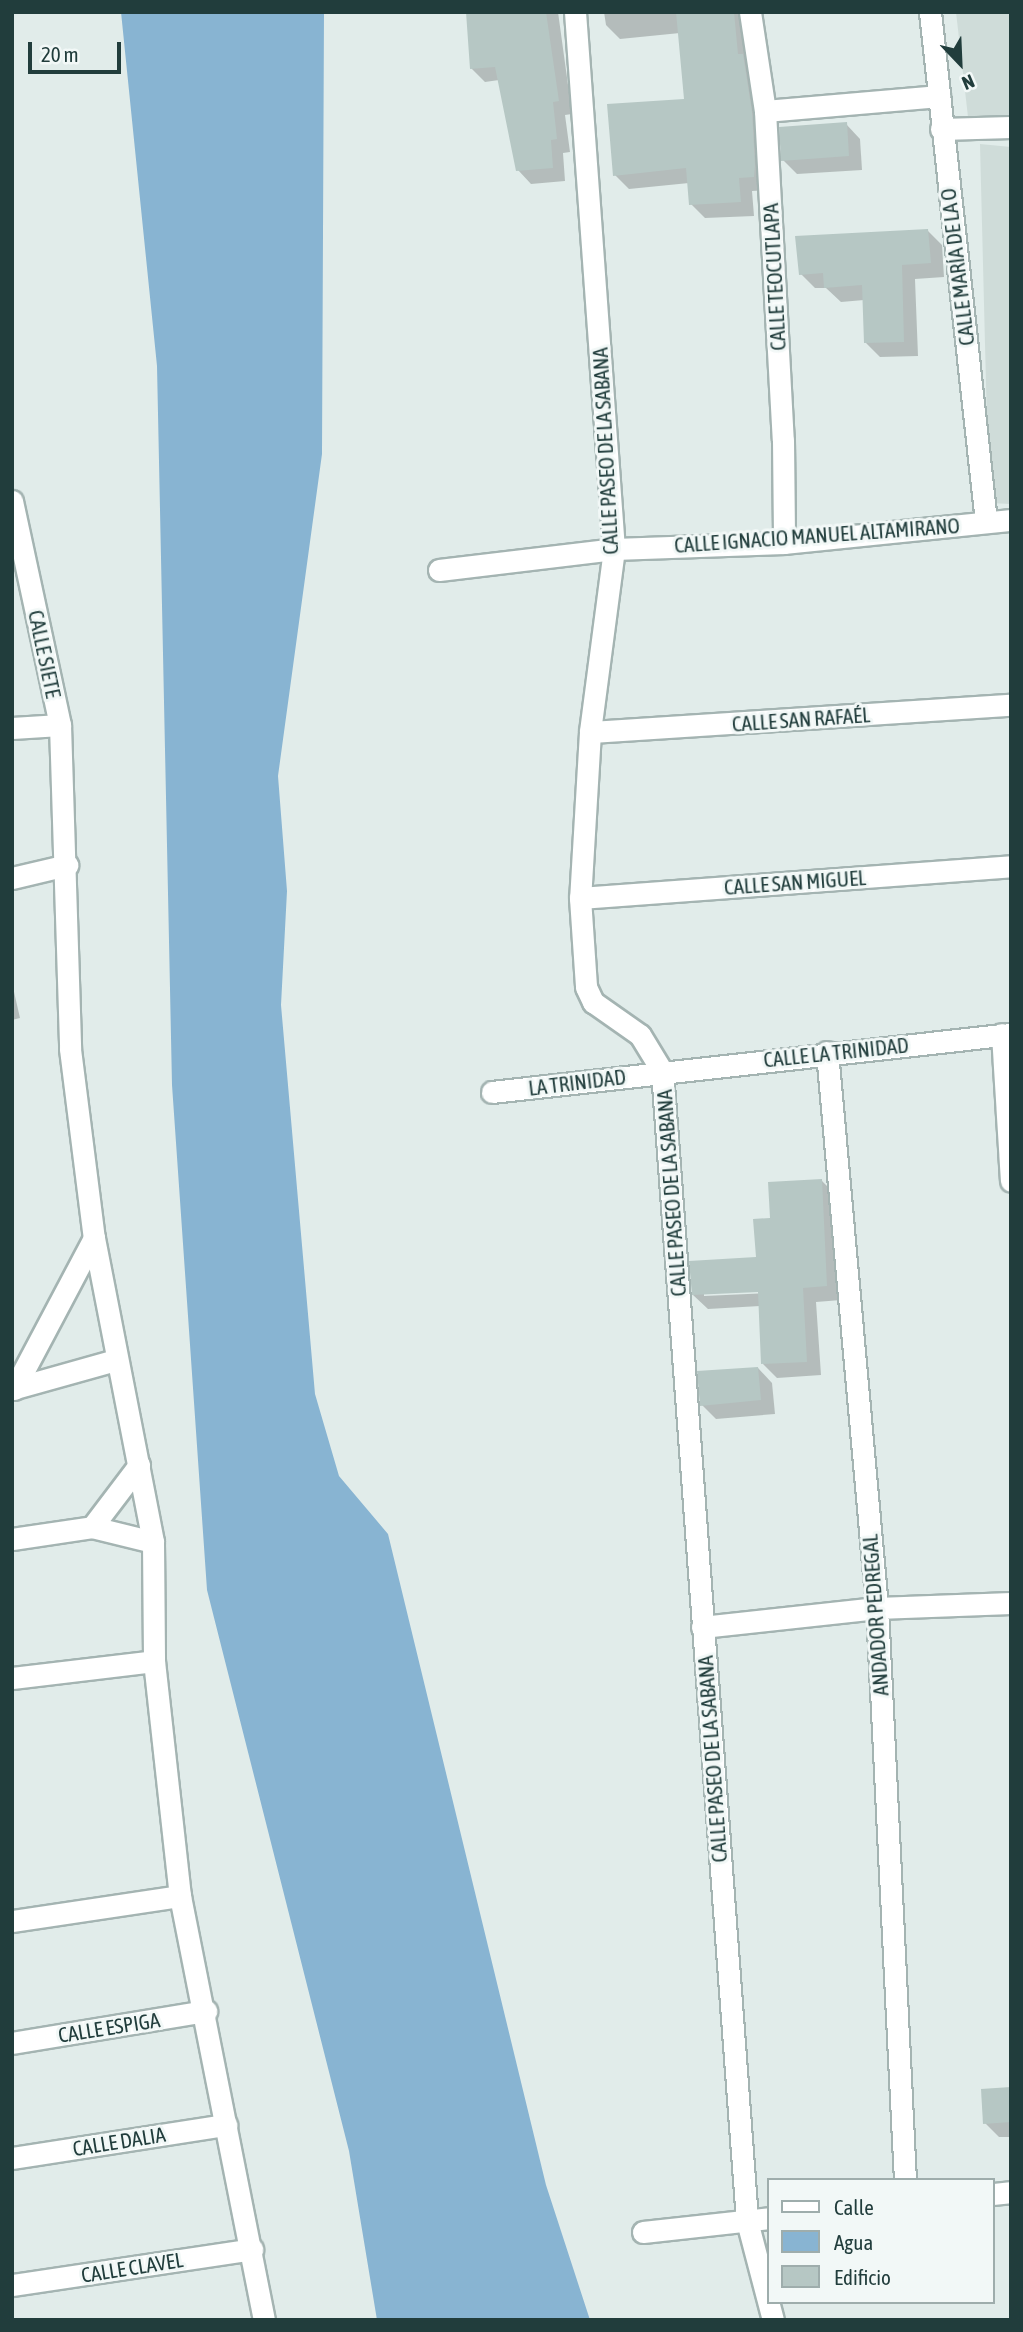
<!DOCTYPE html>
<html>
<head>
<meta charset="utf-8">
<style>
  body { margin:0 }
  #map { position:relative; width:1023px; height:2332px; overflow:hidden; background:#e1ecea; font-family:"Asap Condensed",sans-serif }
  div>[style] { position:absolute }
  .built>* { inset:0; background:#cfdcd9 }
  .water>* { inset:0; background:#88b4d2 }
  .shadow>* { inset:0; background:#0003 }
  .building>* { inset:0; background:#b6c7c4 }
  .roads { filter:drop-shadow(2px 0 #a4b4b2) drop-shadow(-2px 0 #a4b4b2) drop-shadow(0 2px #a4b4b2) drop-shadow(0 -2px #a4b4b2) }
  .street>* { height:21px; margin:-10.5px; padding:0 10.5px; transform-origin:10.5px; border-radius:10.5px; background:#fff }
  span { translate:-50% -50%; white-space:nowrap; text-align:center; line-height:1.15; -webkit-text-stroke:6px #f2f8f7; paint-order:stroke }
  .street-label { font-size:21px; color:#213d3c }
  .frame { position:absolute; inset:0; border:14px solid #213d3c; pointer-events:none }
  .legend { position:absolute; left:767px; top:2178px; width:228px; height:126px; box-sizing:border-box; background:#f2f8f7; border:2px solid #9eadac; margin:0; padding:9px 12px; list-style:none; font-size:21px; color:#213d3c }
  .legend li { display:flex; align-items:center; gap:14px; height:35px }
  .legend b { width:35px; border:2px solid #9eadac }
  .north { position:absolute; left:925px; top:28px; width:70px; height:70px; -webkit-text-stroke:5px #f2f8f7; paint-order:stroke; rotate:157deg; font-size:19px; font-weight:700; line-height:28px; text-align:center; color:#213d3c }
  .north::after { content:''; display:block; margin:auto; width:24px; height:32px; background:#213d3c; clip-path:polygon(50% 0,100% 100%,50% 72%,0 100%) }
  .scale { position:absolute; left:28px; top:42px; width:93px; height:32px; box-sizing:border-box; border:4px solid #213d3c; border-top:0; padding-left:9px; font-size:21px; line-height:24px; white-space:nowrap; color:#213d3c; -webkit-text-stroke:5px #f2f8f7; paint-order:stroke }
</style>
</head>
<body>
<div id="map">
  <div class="built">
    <i style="clip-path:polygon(956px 12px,1011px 12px,1011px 116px,968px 117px)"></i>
    <i style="clip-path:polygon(980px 144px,1011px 147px,1011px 504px,989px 503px)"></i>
  </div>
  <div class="water">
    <i style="clip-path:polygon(121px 12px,324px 12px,322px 454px,278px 776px,287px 891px,281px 1005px,315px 1394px,339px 1476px,388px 1534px,546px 2185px,590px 2320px,377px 2320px,349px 2151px,207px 1590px,172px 1085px,157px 366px)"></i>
  </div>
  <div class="shadow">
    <i style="clip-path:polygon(467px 12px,558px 12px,572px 114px,565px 115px,570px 152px,563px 153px,565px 181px,531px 184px,518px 170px,499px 80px,485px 82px,471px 68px)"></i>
    <i style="clip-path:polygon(604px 12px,748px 12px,768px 190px,752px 191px,754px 216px,705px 218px,691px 204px,689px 183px,629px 189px,615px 175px,686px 101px,680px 33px,620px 39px,606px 25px)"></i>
    <i style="clip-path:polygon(846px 124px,860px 139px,862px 170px,797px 174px,783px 160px)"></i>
    <i style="clip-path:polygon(927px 230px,942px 245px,944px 277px,915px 279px,918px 356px,880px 357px,866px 343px,864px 300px,841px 302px,826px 288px,815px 288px,801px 274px)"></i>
    <i style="clip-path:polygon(12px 983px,20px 1018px,12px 1020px)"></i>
    <i style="clip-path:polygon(evenodd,822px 1181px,836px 1195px,841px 1300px,816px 1302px,821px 1375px,777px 1378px,763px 1364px,760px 1306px,708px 1309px,693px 1295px,758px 1258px,772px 1220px,822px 1181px,767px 1289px,767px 1293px,704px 1296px,704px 1293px,767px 1289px)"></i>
    <i style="clip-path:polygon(758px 1368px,772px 1383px,775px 1414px,716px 1419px,702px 1405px)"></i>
    <i style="clip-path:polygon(1011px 2089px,1011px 2137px,999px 2137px,985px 2123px)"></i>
  </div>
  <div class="building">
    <i style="clip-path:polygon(466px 12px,546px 12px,559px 101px,553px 102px,557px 139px,551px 140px,553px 168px,516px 171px,495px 67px,470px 69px)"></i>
    <i style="clip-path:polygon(676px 12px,734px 12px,738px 54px,743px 54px,752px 112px,755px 165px,754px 177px,739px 178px,741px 202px,689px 205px,686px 168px,613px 176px,607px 104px,684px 99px)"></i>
    <i style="clip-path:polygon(847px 122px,849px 156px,781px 161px,779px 127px)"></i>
    <i style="clip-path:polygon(928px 229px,931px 263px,902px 265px,904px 342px,864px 343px,862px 285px,824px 288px,823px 273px,799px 275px,795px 236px)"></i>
    <i style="clip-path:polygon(822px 1179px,827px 1286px,803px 1288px,807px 1362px,761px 1364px,758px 1292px,692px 1295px,689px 1261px,756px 1257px,753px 1219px,770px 1218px,768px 1182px)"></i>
    <i style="clip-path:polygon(758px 1367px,761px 1400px,700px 1406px,697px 1371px)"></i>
    <i style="clip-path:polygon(1011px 2087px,1011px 2122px,983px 2124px,981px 2089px)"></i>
  </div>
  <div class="roads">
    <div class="street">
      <i style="left:575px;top:12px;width:538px;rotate:85.85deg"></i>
      <i style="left:614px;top:549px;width:185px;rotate:97.5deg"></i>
      <i style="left:590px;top:732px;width:166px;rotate:93.4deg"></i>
      <i style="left:580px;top:898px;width:89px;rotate:86.1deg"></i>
      <i style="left:586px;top:987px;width:17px;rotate:65deg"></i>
      <i style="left:593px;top:1002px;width:57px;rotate:35.1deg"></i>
      <i style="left:640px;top:1035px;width:42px;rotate:58.6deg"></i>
      <i style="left:662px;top:1071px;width:1153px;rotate:85.77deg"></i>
      <i style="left:747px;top:2221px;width:102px;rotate:75.3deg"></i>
      <i style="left:750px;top:12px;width:100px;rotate:81.4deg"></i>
      <i style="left:765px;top:111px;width:329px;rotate:86.9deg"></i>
      <i style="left:783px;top:440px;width:103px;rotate:89.4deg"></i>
      <i style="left:930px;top:12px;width:513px;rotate:83.73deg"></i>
      <i style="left:765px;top:111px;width:175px;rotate:-4.9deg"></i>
      <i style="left:941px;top:129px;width:70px;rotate:-1.6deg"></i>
      <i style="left:12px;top:501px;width:229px;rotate:77.9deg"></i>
      <i style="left:60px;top:725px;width:324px;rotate:88.2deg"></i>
      <i style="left:70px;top:1049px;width:191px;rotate:82.8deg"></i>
      <i style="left:94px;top:1238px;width:310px;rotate:79deg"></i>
      <i style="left:153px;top:1542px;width:119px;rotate:89.5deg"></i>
      <i style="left:154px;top:1661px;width:236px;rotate:83.7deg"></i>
      <i style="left:180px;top:1896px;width:432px;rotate:78.8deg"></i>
      <i style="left:439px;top:570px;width:176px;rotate:-6.8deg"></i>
      <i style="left:614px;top:549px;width:170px;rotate:-2deg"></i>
      <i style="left:784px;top:543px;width:228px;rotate:-5.8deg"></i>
      <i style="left:12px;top:728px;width:48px;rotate:-3.6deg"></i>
      <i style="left:590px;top:732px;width:422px;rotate:-3.7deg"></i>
      <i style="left:12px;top:878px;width:57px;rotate:-13.3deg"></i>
      <i style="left:580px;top:898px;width:432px;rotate:-4.2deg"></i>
      <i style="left:1002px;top:1034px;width:147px;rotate:86.5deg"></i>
      <i style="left:827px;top:1052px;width:558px;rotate:84.86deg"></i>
      <i style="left:877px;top:1608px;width:573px;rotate:87.2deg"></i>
      <i style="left:492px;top:1092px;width:522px;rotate:-6.38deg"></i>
      <i style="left:12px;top:1389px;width:107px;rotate:-15.7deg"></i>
      <i style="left:14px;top:1389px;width:171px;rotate:-62.1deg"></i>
      <i style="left:92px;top:1527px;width:78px;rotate:-52.8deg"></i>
      <i style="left:12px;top:1539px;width:81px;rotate:-8.5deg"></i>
      <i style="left:92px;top:1527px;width:63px;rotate:13.8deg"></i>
      <i style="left:702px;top:1627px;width:176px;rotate:-6.2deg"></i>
      <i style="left:877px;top:1608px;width:134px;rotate:-2.1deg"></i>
      <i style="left:12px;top:1678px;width:143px;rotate:-6.8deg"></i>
      <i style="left:12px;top:1921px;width:170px;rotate:-8.5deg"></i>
      <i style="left:12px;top:2043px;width:197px;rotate:-9.4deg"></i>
      <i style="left:12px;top:2158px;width:217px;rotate:-8.8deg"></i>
      <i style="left:993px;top:2194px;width:18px;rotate:-6deg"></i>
      <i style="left:643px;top:2232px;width:127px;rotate:-6.3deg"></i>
      <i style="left:12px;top:2285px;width:243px;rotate:-8.5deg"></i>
    </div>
  </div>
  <div class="street-label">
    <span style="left:957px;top:267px;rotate:-97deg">CALLE MARÍA DE LA O</span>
    <span style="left:774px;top:277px;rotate:-93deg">CALLE TEOCUTLAPA</span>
    <span style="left:605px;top:451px;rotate:-93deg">CALLE PASEO DE LA SABANA</span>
    <span style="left:817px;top:535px;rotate:-4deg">CALLE IGNACIO MANUEL ALTAMIRANO</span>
    <span style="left:45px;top:654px;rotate:78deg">CALLE SIETE</span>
    <span style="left:801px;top:719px;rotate:-4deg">CALLE SAN RAFAÉL</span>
    <span style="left:795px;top:882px;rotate:-4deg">CALLE SAN MIGUEL</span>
    <span style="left:836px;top:1052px;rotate:-6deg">CALLE LA TRINIDAD</span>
    <span style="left:577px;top:1082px;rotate:-7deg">LA TRINIDAD</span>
    <span style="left:671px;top:1193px;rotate:-94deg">CALLE PASEO DE LA SABANA</span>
    <span style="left:875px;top:1615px;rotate:-94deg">ANDADOR PEDREGAL</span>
    <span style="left:712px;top:1759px;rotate:-94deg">CALLE PASEO DE LA SABANA</span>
    <span style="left:109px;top:2027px;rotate:-9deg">CALLE ESPIGA</span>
    <span style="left:119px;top:2141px;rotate:-9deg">CALLE DALIA</span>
    <span style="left:132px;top:2267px;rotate:-9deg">CALLE CLAVEL</span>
  </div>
  <div class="frame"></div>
  <ul class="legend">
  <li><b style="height:9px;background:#fff"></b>Calle</li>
  <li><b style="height:19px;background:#88b4d2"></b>Agua</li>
  <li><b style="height:19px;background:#b6c7c4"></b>Edificio</li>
  </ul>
  <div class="north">N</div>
  <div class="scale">20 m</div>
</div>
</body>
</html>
